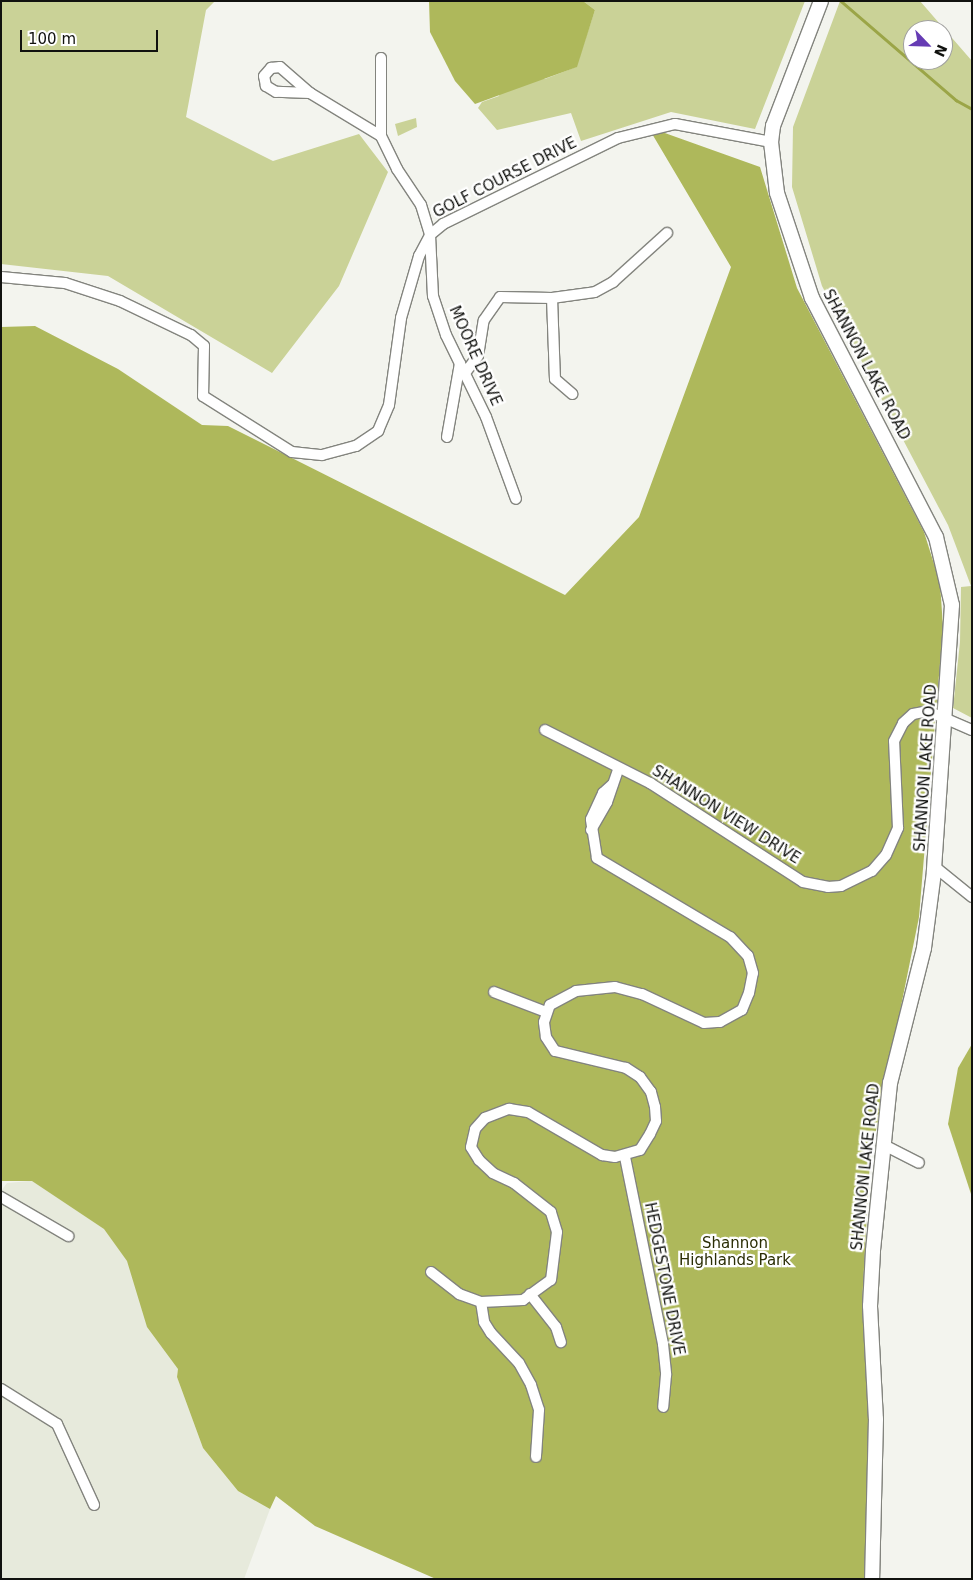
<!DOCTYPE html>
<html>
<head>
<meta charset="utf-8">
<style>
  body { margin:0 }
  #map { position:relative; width:973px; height:1580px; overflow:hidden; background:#f3f4ee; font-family:"DejaVu Sans",sans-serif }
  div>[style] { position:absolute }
  .built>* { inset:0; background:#e7eadc }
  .green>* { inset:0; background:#cad297 }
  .forest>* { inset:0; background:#aeb85b }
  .stream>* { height:2.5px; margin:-1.25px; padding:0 1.25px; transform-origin:1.25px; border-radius:1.25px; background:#9ba547 }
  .roads { filter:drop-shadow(1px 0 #83847e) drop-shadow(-1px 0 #83847e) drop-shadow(0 1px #83847e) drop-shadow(0 -1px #83847e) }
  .minor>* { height:10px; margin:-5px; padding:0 5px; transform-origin:5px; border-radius:5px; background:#fff }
  .secondary>* { height:14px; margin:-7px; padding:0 7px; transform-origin:7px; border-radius:7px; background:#fff }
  span { translate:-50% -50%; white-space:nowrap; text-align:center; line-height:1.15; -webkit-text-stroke:4.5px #fff; paint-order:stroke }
  .street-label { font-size:15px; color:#11120f }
  .park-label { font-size:15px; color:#2b2e05 }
  .frame { position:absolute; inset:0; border:2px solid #11120f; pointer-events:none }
  .north { position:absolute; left:903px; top:20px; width:50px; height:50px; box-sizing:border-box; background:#fff; border:1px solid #a0a09f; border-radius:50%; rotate:114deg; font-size:14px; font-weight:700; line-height:20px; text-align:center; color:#11120f }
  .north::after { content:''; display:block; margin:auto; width:18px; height:22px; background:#663cb4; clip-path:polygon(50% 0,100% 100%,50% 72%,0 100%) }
  .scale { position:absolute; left:20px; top:30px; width:138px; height:22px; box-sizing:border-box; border:2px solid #11120f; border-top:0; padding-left:6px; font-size:15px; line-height:18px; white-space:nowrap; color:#11120f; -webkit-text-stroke:4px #fff; paint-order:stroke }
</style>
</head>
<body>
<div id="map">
  <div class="built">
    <i style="clip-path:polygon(63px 1178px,190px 1288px,177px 1377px,203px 1448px,238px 1491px,270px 1509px,244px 1579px,1px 1579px,1px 1191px,7px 1183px)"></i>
  </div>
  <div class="green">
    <i style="clip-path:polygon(1px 1px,215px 1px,206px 10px,186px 117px,273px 161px,359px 134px,388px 172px,339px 286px,272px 373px,108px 276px,1px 264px)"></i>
    <i style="clip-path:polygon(583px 1px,805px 1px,755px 129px,671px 112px,581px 141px,571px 113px,497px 130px,478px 108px,482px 102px,499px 96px,500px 91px,531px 78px,545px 79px,576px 67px,595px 10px)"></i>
    <i style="clip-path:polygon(evenodd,840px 1px,920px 1px,972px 61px,972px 718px,953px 708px,960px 642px,961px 587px,971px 586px,948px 525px,822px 286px,792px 187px,793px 127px,840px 1px,913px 30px,943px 30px,943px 60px,913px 60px,913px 30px)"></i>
    <i style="clip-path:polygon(416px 118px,417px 127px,398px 136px,395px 124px)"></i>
  </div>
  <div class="forest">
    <i style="clip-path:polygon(429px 1px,583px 1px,595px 10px,577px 67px,475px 104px,455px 81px,430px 32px)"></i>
    <i style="clip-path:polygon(648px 127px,760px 167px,797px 288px,924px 532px,940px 583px,943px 627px,919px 917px,870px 1160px,862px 1304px,870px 1449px,864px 1579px,436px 1579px,315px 1526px,276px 1496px,270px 1509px,238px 1491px,203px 1448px,177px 1377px,178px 1369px,147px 1327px,127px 1261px,104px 1229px,32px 1181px,1px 1181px,1px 327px,35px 326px,118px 369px,202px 425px,228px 426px,565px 595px,639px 517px,731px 267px)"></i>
    <i style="clip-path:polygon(972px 1044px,972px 1197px,948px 1124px,958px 1068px)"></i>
  </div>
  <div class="stream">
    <i style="left:841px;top:1px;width:152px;rotate:40.7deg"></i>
    <i style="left:956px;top:100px;width:18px;rotate:29deg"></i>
  </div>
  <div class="roads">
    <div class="minor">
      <i style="left:381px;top:58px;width:78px;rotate:90deg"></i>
      <i style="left:310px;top:93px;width:34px;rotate:-178deg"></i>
      <i style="left:276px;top:92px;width:12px;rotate:-149deg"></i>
      <i style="left:266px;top:86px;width:10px;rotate:-101deg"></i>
      <i style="left:264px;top:76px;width:11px;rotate:-49deg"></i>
      <i style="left:271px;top:68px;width:9px;rotate:-6deg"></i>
      <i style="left:280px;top:67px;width:40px;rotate:41deg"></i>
      <i style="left:310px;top:93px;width:83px;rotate:31.2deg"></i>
      <i style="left:381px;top:136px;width:37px;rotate:64deg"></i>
      <i style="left:397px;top:169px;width:43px;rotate:56.3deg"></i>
      <i style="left:421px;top:205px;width:31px;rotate:73deg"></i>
      <i style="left:430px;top:235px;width:61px;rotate:87.2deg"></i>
      <i style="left:433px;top:296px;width:41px;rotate:71.6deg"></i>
      <i style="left:446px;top:335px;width:91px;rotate:64deg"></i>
      <i style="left:486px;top:417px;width:87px;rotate:69.9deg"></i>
      <i style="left:1px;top:277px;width:64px;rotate:5.4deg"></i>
      <i style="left:65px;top:283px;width:58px;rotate:18.1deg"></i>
      <i style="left:120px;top:301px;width:79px;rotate:25.6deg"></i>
      <i style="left:191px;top:335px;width:17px;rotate:40deg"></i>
      <i style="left:204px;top:346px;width:50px;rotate:91.1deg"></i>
      <i style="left:203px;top:396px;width:105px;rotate:32.2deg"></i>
      <i style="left:292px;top:452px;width:30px;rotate:6deg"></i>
      <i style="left:322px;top:455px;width:35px;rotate:-15deg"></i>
      <i style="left:356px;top:446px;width:27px;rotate:-34deg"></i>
      <i style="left:378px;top:431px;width:28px;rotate:-67deg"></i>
      <i style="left:389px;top:405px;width:88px;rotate:-82.1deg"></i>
      <i style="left:401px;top:318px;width:65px;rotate:-73.8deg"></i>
      <i style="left:419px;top:256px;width:24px;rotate:-62deg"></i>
      <i style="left:430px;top:235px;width:17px;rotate:-40deg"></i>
      <i style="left:443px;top:224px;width:195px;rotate:-26.2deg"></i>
      <i style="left:618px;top:138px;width:59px;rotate:-13.8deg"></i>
      <i style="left:675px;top:124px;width:98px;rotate:10.6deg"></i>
      <i style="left:552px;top:298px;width:81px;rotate:87.9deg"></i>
      <i style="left:555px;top:379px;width:23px;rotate:41deg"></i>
      <i style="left:465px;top:373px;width:21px;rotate:-53deg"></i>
      <i style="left:478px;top:356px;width:36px;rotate:-81deg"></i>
      <i style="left:484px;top:320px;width:28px;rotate:-55deg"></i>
      <i style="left:500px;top:297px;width:52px;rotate:1.1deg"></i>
      <i style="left:552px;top:298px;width:43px;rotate:-7.9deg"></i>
      <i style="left:595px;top:292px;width:21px;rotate:-29deg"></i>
      <i style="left:613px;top:282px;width:73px;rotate:-42.2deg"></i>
      <i style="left:447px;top:437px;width:75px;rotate:-80deg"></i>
      <i style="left:545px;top:730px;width:118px;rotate:26.8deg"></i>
      <i style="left:650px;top:783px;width:182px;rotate:32.9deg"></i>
      <i style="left:803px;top:882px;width:25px;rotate:11deg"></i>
      <i style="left:828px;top:887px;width:13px;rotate:-4deg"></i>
      <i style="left:841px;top:886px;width:34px;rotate:-26deg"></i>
      <i style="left:872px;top:871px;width:21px;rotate:-49deg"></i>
      <i style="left:886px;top:855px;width:30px;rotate:-66deg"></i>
      <i style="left:898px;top:828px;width:87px;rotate:-92.6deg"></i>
      <i style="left:894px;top:741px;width:20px;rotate:-63deg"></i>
      <i style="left:903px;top:723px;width:13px;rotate:-42deg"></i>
      <i style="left:913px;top:714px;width:15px;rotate:-11deg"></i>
      <i style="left:928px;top:711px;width:48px;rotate:23.4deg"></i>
      <i style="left:591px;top:830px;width:32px;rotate:-60deg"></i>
      <i style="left:607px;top:802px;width:36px;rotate:-71deg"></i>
      <i style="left:935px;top:867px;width:48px;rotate:39deg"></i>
      <i style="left:494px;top:992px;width:56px;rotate:21deg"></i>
      <i style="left:884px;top:1145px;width:39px;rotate:27deg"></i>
      <i style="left:625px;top:1157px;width:191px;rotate:78.5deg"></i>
      <i style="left:663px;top:1344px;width:31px;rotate:84deg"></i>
      <i style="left:666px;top:1375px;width:32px;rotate:95deg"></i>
      <i style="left:1px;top:1197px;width:78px;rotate:30.2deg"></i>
      <i style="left:431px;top:1272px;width:36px;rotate:38deg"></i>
      <i style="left:459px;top:1294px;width:23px;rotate:20deg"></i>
      <i style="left:481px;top:1302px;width:42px;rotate:-2.7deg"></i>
      <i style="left:523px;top:1300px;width:34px;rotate:-36deg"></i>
      <i style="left:551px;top:1280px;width:48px;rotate:-82.9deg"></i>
      <i style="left:557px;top:1232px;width:21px;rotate:-107deg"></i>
      <i style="left:551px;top:1212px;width:47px;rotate:-141.9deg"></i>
      <i style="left:514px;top:1183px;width:23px;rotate:-155deg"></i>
      <i style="left:493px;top:1173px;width:19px;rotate:-137deg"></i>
      <i style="left:479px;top:1160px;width:15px;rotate:-122deg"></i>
      <i style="left:471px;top:1147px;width:18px;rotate:-77deg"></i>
      <i style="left:475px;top:1129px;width:15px;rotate:-48deg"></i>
      <i style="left:485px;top:1118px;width:26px;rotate:-21deg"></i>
      <i style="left:509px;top:1109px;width:19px;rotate:9deg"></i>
      <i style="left:528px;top:1112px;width:86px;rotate:30.2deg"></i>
      <i style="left:602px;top:1155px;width:13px;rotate:9deg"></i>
      <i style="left:615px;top:1157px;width:26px;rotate:-16deg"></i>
      <i style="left:640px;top:1150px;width:19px;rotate:-58deg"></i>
      <i style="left:650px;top:1134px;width:14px;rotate:-65deg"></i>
      <i style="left:656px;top:1121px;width:14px;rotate:-94deg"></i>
      <i style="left:655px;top:1107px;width:16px;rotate:-105deg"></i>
      <i style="left:651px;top:1092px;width:19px;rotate:-126deg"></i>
      <i style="left:640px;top:1077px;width:17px;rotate:-147deg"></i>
      <i style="left:626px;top:1068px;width:73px;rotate:-166.5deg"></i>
      <i style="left:555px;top:1051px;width:17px;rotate:-123deg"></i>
      <i style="left:546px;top:1037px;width:15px;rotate:-98deg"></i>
      <i style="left:544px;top:1022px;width:18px;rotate:-71deg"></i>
      <i style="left:550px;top:1005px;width:30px;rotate:-28deg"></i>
      <i style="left:576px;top:991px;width:39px;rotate:-6deg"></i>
      <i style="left:615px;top:987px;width:28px;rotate:15deg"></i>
      <i style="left:642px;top:994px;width:68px;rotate:25.1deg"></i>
      <i style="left:704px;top:1023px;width:16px;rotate:-4deg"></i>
      <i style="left:720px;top:1022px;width:25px;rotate:-29deg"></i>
      <i style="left:742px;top:1010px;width:18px;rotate:-68deg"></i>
      <i style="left:749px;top:993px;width:20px;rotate:-79deg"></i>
      <i style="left:753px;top:973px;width:18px;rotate:-106deg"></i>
      <i style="left:748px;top:956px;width:26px;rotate:-133deg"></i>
      <i style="left:730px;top:937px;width:155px;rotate:-149.3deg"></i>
      <i style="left:597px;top:858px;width:39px;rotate:-99deg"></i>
      <i style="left:591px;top:819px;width:29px;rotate:-65deg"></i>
      <i style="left:603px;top:793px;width:13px;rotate:-42deg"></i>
      <i style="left:530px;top:1294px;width:42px;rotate:51.8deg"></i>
      <i style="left:556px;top:1327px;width:16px;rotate:72deg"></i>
      <i style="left:481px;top:1302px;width:20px;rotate:81deg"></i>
      <i style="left:484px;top:1322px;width:13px;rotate:58deg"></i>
      <i style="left:491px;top:1333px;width:41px;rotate:47deg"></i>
      <i style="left:519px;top:1363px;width:25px;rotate:61deg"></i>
      <i style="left:531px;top:1385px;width:26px;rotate:72deg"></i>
      <i style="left:539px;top:1410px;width:47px;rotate:93.7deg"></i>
      <i style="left:1px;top:1389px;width:66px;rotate:32deg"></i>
      <i style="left:57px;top:1424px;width:89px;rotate:65.4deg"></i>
    </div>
    <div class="secondary">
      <i style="left:821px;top:1px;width:134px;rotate:111deg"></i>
      <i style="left:773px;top:126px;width:16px;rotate:97deg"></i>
      <i style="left:771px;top:142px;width:51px;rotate:83.3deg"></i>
      <i style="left:777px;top:193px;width:111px;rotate:71.6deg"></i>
      <i style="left:812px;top:298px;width:269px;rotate:62.6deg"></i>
      <i style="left:936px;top:537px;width:70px;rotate:76.8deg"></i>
      <i style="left:952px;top:605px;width:268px;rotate:93.9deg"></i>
      <i style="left:934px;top:872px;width:77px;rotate:97.5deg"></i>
      <i style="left:924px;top:948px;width:139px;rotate:104.1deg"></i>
      <i style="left:890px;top:1083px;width:169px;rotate:95.8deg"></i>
      <i style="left:873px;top:1251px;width:55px;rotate:93.1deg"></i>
      <i style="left:870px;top:1306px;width:113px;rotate:87deg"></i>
      <i style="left:876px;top:1419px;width:160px;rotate:91.4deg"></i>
    </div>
  </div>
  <div class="street-label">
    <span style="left:505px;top:178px;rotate:-27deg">GOLF COURSE DRIVE</span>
    <span style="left:475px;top:356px;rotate:66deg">MOORE DRIVE</span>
    <span style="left:866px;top:365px;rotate:62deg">SHANNON LAKE ROAD</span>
    <span style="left:926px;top:768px;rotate:-86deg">SHANNON LAKE ROAD</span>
    <span style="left:726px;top:815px;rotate:32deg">SHANNON VIEW DRIVE</span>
    <span style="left:866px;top:1167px;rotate:-84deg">SHANNON LAKE ROAD</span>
    <span style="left:664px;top:1279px;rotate:79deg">HEDGESTONE DRIVE</span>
  </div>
  <div class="park-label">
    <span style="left:735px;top:1252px">Shannon<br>Highlands Park</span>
  </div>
  <div class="frame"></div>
  <div class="north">N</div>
  <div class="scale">100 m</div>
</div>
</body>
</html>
